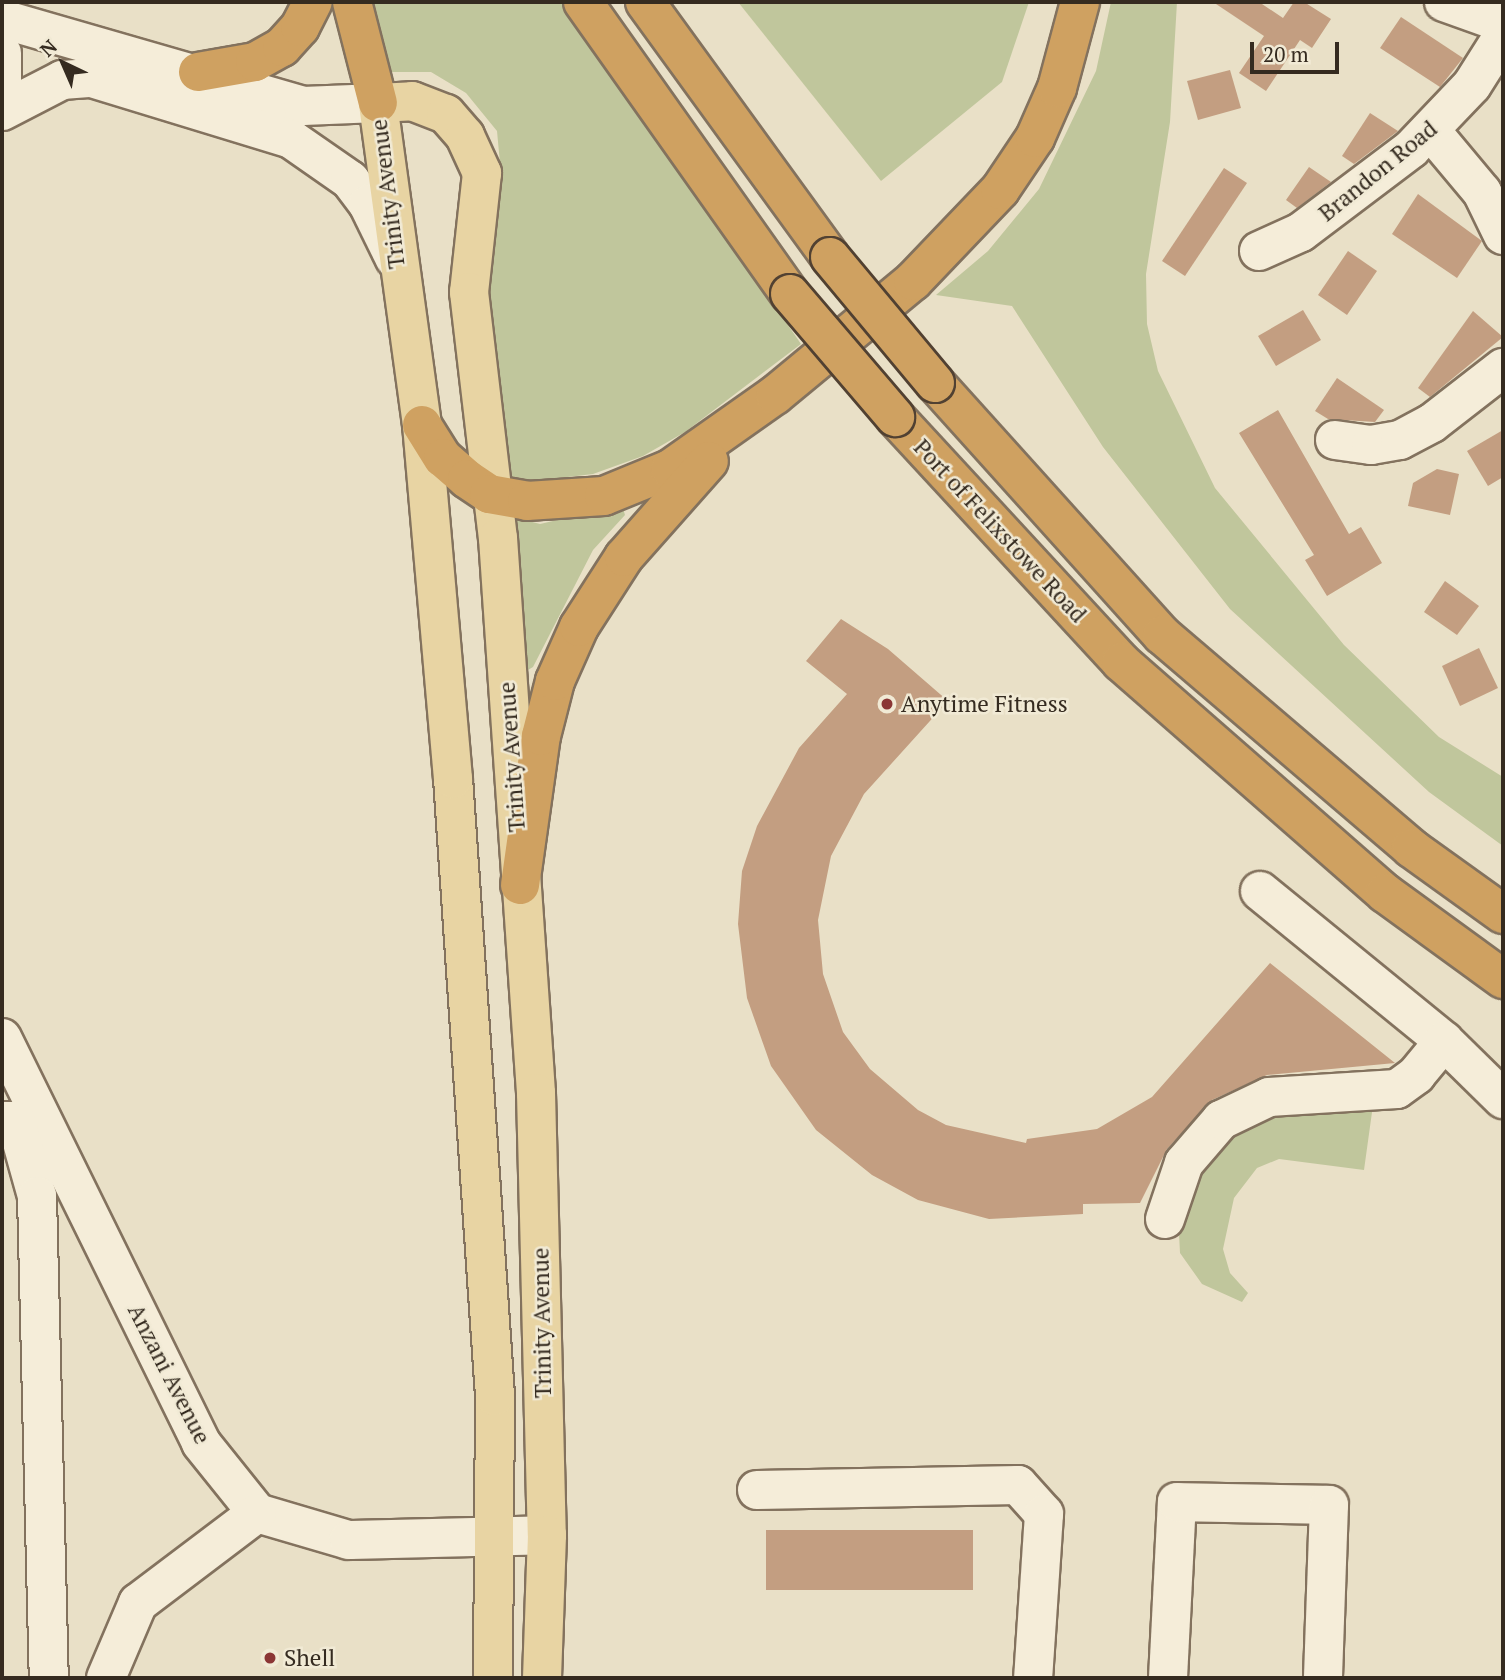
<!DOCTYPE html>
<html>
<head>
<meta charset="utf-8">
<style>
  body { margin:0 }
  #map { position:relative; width:1505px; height:1680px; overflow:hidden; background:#e9e0c7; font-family:"PT Serif",serif }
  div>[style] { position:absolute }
  .green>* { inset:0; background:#c0c69c }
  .building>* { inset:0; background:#c39e81 }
  .roads { filter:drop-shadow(2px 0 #83725e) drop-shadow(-2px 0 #83725e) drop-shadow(0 2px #83725e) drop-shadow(0 -2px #83725e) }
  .minor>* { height:38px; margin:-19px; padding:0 19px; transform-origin:19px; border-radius:19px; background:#f5edd9 }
  .major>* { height:38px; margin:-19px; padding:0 19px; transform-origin:19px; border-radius:19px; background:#e8d4a3 }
  .highway>* { height:38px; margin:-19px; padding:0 19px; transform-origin:19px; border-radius:19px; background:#cfa161 }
  .bridges { filter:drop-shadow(2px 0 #514132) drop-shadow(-2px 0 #514132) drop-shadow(0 2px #514132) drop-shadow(0 -2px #514132) }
  .highway-bridge>* { height:38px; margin:-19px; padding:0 19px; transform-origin:19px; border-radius:19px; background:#cfa161 }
  .dots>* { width:19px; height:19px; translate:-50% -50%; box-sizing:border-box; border:4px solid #f1ead5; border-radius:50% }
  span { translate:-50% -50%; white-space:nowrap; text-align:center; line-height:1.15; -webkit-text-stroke:5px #f1ead5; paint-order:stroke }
  .street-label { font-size:23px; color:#352b20 }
  .poi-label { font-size:23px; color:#352b20 }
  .left { translate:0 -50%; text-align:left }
  .frame { position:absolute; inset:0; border:4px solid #352b20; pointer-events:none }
  .north { position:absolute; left:28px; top:28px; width:70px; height:70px; -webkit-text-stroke:5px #f1ead5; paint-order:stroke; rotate:316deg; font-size:19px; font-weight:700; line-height:28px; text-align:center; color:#352b20 }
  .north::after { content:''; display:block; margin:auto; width:24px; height:32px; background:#352b20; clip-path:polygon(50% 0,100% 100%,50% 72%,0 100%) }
  .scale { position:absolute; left:1250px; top:42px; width:89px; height:32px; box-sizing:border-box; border:4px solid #352b20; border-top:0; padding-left:9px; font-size:21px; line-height:24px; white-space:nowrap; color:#352b20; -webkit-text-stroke:5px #f1ead5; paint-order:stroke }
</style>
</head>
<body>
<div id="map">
  <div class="green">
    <i style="clip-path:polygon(372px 2px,565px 2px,801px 344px,685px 432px,643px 456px,593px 474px,526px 482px,500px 474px,485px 300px,501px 174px,497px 131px,466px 93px,431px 72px,387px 72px)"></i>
    <i style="clip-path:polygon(738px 2px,1029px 2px,1002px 82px,881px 181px)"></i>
    <i style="clip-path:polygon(1111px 2px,1177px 2px,1170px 122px,1146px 274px,1147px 324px,1158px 371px,1215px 488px,1344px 645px,1439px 737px,1503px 777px,1503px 846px,1429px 792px,1230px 609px,1103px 447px,1012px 306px,936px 295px,988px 251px,1039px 189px,1096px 71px)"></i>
    <i style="clip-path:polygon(622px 505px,625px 515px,593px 550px,533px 667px,521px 674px,505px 515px,540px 524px)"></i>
    <i style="clip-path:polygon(1373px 1105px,1364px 1170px,1279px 1159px,1257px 1168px,1234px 1198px,1223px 1249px,1230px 1273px,1248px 1293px,1242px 1302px,1202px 1284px,1180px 1253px,1179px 1233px,1185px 1206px,1219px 1145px,1264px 1117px)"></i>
  </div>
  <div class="building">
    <i style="clip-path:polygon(1213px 2px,1259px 2px,1283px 18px,1294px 2px,1304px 2px,1331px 19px,1312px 48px,1300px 40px,1266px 91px,1239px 73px,1264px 36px)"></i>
    <i style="clip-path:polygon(1401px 17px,1463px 58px,1440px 87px,1380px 48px)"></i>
    <i style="clip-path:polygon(1230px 70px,1241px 108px,1198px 120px,1187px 81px)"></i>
    <i style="clip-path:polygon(1370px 113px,1398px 131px,1354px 164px,1342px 156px)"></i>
    <i style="clip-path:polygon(1309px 167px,1331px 182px,1297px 208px,1286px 200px)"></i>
    <i style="clip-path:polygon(1224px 168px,1247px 183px,1185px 276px,1162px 261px)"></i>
    <i style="clip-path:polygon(1418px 194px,1482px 241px,1457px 278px,1392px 234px)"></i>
    <i style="clip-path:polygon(1348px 251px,1377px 271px,1347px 315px,1318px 295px)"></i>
    <i style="clip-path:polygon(1303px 310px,1321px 340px,1276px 366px,1258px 336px)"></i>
    <i style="clip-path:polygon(1473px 311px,1503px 337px,1430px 397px,1418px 388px)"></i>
    <i style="clip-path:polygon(1337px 378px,1384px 410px,1375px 422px,1328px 419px,1315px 411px)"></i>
    <i style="clip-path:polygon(1278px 410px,1349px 534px,1361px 527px,1382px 563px,1327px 596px,1305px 560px,1314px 555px,1239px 433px)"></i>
    <i style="clip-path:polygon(1503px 430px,1503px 477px,1488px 486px,1467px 451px)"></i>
    <i style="clip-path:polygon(1437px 469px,1459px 474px,1450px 515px,1408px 506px,1413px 483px)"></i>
    <i style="clip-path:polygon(1445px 581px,1479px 606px,1457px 635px,1424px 612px)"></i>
    <i style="clip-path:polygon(841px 619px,888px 649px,948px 701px,864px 794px,831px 856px,818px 920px,823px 974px,843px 1032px,870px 1069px,918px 1110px,946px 1125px,1026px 1143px,1027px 1139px,1097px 1129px,1152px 1097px,1270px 963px,1395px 1063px,1267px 1075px,1212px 1100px,1167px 1149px,1140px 1203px,1083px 1204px,1083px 1214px,989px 1219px,918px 1200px,872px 1175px,816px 1130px,771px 1066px,747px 998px,738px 924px,742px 871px,757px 826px,799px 748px,847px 694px,806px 661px)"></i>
    <i style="clip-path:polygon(1479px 648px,1498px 688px,1460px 706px,1442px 666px)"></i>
    <i style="clip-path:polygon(766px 1530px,973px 1530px,973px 1590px,766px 1590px)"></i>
  </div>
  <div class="roads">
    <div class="minor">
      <i style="left:1444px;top:2px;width:63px;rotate:19.6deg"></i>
      <i style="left:2px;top:19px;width:313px;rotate:16.1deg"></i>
      <i style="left:303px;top:106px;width:75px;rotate:-2.3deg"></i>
      <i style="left:2px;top:53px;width:44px;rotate:90deg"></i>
      <i style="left:2px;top:111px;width:68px;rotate:-27.3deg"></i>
      <i style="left:62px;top:80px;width:30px;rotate:-4deg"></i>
      <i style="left:92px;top:78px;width:208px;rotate:17deg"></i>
      <i style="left:291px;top:139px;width:72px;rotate:34.8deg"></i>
      <i style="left:350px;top:180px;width:30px;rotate:53deg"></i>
      <i style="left:368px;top:204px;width:61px;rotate:63.9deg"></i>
      <i style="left:1431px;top:131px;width:80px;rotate:50.1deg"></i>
      <i style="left:1482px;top:192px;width:48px;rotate:64deg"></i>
      <i style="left:1259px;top:251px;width:46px;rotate:-24.3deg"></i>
      <i style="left:1301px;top:232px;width:138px;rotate:-37deg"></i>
      <i style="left:1411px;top:149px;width:88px;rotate:-46.4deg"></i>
      <i style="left:1472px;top:85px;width:58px;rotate:-57.7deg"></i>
      <i style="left:1335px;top:440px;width:36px;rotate:8deg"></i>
      <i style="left:1371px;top:445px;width:29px;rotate:-10deg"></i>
      <i style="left:1400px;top:440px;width:36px;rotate:-28deg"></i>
      <i style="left:1432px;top:423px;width:90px;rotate:-37.8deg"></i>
      <i style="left:1260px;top:891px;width:237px;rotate:39.2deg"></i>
      <i style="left:1444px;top:1041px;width:83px;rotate:44.5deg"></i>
      <i style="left:2px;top:1038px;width:451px;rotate:63.8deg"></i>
      <i style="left:201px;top:1443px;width:90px;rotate:51.3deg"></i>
      <i style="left:257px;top:1513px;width:96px;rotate:16.4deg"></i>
      <i style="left:349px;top:1540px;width:198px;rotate:-1.4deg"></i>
      <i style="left:2px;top:1121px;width:14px"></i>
      <i style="left:16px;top:1121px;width:78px;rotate:74.4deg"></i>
      <i style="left:37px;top:1196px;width:482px;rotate:88.6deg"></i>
      <i style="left:1165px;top:1219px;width:59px;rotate:-71.3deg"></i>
      <i style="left:1184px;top:1163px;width:57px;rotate:-49.3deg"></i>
      <i style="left:1221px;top:1120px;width:53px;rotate:-25.6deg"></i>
      <i style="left:1269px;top:1097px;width:128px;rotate:-3.6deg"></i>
      <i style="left:1397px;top:1089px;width:24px;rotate:-36deg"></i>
      <i style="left:1416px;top:1075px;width:44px;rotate:-50.5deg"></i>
      <i style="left:757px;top:1490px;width:261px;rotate:-1.1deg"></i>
      <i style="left:1018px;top:1485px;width:39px;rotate:48deg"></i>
      <i style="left:1044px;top:1514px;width:164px;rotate:93.8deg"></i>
      <i style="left:106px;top:1678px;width:82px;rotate:-66.9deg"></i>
      <i style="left:138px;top:1603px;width:149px;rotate:-37.1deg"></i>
      <i style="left:1168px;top:1678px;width:176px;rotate:-87.1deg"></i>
      <i style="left:1177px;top:1502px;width:152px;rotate:1.1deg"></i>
      <i style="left:1329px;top:1505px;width:173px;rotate:92deg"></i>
    </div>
    <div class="major">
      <i style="left:493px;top:1678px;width:282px;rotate:-89.6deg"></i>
      <i style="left:495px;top:1396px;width:618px;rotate:-93.89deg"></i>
      <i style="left:453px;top:779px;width:355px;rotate:-95deg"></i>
      <i style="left:422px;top:425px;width:325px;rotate:-97.8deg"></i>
      <i style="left:378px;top:103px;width:34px;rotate:-3deg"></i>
      <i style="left:412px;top:101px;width:36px;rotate:21deg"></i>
      <i style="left:446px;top:114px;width:29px;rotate:49deg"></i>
      <i style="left:465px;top:136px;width:41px;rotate:65.3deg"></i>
      <i style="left:482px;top:173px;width:120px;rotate:96.2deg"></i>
      <i style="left:469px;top:292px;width:248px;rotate:83.3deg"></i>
      <i style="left:498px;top:538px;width:556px;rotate:86.08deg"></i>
      <i style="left:536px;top:1093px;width:442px;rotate:88.6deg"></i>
      <i style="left:547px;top:1535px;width:143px;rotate:92deg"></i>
    </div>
    <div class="highway">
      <i style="left:352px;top:2px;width:104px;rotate:75.6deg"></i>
      <i style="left:583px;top:2px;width:358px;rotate:54.7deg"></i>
      <i style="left:645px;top:2px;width:315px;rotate:54deg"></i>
      <i style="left:198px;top:72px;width:58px;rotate:-10deg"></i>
      <i style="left:255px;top:62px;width:31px;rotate:-29deg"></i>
      <i style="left:282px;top:47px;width:27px;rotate:-48deg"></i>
      <i style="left:300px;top:27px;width:28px;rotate:-63deg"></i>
      <i style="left:935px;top:383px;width:339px;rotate:48deg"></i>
      <i style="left:1162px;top:635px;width:328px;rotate:40.5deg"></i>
      <i style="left:1411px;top:848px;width:113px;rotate:35.7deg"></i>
      <i style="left:895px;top:417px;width:333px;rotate:47.3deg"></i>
      <i style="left:1121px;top:662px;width:351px;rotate:41.2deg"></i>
      <i style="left:1385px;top:893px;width:146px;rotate:36.1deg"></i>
      <i style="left:422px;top:425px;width:39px;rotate:58deg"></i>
      <i style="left:443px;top:458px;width:32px;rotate:41deg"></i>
      <i style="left:467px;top:479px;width:27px;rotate:34deg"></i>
      <i style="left:489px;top:494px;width:39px;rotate:10deg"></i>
      <i style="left:527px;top:501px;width:77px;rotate:-3.7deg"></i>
      <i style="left:604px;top:496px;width:71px;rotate:-22.2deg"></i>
      <i style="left:670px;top:469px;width:128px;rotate:-35.2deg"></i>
      <i style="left:775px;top:395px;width:179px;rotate:-39.6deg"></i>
      <i style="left:913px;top:281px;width:126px;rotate:-46.3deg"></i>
      <i style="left:1000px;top:190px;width:63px;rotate:-56.1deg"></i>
      <i style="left:1035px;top:138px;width:55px;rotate:-66.3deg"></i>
      <i style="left:1057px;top:88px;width:89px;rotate:-75deg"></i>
      <i style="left:520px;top:885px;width:150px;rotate:-82deg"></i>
      <i style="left:541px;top:736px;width:57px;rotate:-75.7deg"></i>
      <i style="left:555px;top:681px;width:59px;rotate:-66deg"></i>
      <i style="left:579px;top:627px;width:83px;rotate:-57.3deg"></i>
      <i style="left:624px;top:557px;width:128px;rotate:-48.5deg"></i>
    </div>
  </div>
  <div class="bridges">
    <div class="highway-bridge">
      <i style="left:830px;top:257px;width:164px;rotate:50.2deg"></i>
      <i style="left:790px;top:294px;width:162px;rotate:49.5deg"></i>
    </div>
  </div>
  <div class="dots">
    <i style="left:887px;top:704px;background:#8b3635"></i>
    <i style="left:270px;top:1658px;background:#8b3635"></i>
  </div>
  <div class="street-label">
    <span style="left:1378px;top:171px;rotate:-39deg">Brandon Road</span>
    <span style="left:388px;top:194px;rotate:-97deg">Trinity Avenue</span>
    <span style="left:1000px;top:531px;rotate:47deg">Port of Felixstowe Road</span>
    <span style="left:512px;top:757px;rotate:-94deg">Trinity Avenue</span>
    <span style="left:542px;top:1323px;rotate:-91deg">Trinity Avenue</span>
    <span style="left:169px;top:1374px;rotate:63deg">Anzani Avenue</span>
  </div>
  <div class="poi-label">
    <span class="left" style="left:901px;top:704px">Anytime Fitness</span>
    <span class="left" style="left:284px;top:1658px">Shell</span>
  </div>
  <div class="frame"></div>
  <div class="north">N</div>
  <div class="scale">20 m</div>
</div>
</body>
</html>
